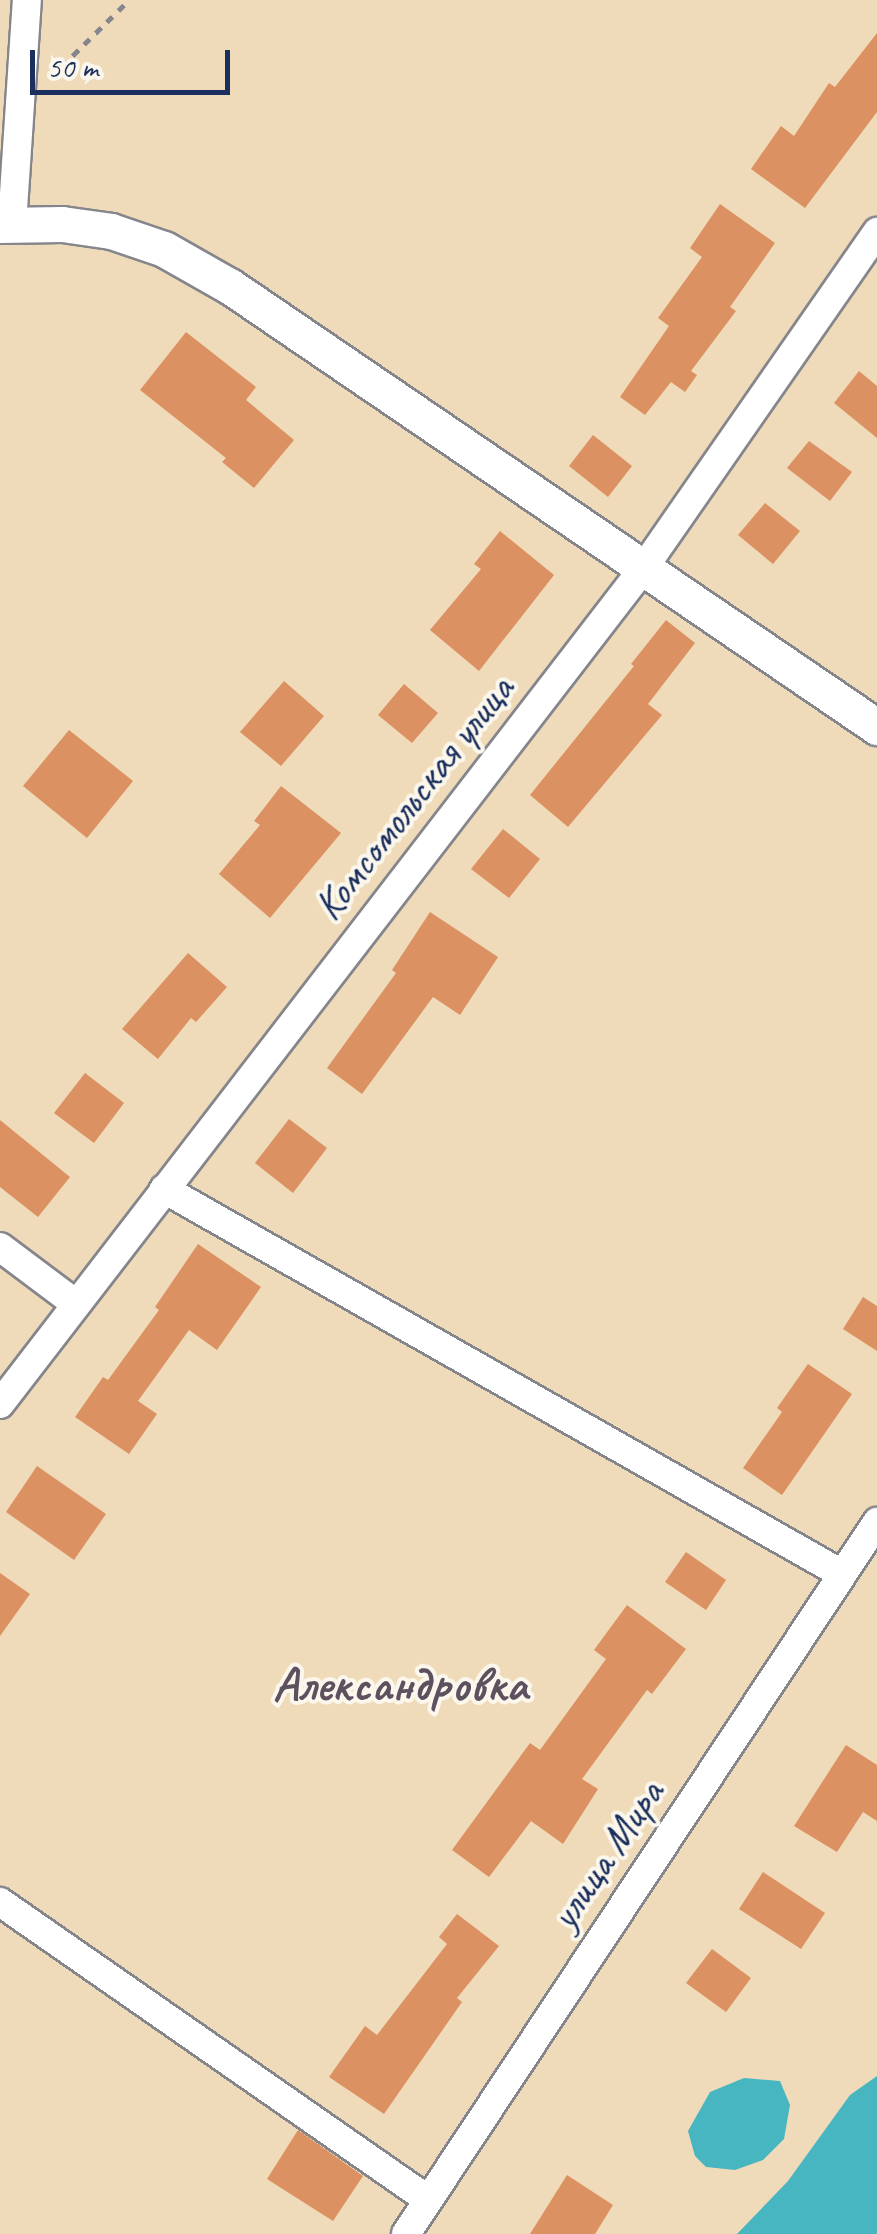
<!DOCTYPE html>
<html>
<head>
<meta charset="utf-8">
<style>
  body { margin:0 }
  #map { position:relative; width:877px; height:2234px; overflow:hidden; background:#efdbb9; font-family:Caveat,sans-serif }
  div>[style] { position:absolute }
  .water>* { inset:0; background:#48b6c1 }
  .building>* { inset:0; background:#db9162 }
  .path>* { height:5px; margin-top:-2.5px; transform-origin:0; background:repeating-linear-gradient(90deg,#85858c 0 8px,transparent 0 16px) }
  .roads { filter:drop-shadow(2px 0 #85858c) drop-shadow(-2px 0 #85858c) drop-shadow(0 2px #85858c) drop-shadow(0 -2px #85858c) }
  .minor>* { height:28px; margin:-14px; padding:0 14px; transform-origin:14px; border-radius:14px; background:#fff }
  .major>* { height:35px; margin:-17.5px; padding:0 17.5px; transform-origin:17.5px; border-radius:17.5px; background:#fff }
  span { translate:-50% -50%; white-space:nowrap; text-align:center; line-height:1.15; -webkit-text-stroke:8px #fbf7ec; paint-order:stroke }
  .street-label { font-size:42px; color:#1b2f5e }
  .quarter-label { font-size:48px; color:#5e515f; font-weight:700 }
  .scale { position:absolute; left:30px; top:50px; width:200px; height:45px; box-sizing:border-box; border:5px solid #1b2f5e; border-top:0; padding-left:12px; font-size:30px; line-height:35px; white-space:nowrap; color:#1b2f5e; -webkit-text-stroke:8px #fbf7ec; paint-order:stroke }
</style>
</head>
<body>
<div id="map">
  <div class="water">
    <i style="clip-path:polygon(877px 2076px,877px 2234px,737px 2234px,788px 2181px,850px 2095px)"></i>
    <i style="clip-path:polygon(744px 2078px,780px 2081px,790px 2105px,784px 2139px,763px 2160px,735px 2170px,706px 2167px,695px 2156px,688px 2131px,710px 2092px)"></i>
  </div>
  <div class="building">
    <i style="clip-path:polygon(877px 33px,877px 112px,805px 208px,751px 169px,781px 126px,794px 136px,829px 83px,835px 87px)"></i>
    <i style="clip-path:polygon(720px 204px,775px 243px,730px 307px,736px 311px,691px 371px,697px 375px,685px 392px,671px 382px,645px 415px,620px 397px,669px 326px,658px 318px,702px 257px,690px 248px)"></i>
    <i style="clip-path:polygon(186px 332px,256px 387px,246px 400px,294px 440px,254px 488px,222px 462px,226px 458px,140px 390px)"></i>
    <i style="clip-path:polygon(859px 371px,877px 386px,877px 438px,834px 403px)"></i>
    <i style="clip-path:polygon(593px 435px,632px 466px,608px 497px,569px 466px)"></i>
    <i style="clip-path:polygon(809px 441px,852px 472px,830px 501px,787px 468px)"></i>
    <i style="clip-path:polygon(765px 503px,800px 531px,773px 564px,738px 535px)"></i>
    <i style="clip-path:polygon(500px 531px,554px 575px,479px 671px,430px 630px,481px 569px,474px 564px)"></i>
    <i style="clip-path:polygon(666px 620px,695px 643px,648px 704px,662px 715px,568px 827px,530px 795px,634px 666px,631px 664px)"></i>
    <i style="clip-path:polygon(284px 681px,324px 716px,281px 766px,240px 732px)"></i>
    <i style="clip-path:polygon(404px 684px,438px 713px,412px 743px,378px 715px)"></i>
    <i style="clip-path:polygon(69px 730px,133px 781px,87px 838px,23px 786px)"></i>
    <i style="clip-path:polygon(281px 786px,341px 833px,270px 918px,219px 874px,260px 825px,254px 821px)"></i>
    <i style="clip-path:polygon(503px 829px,540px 859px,509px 898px,471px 869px)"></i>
    <i style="clip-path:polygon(430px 912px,498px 957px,460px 1015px,433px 997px,362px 1094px,327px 1068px,396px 973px,392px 970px)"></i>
    <i style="clip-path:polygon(188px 953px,227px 987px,196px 1022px,191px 1018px,158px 1059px,122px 1029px)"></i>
    <i style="clip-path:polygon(85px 1073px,124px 1103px,94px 1143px,54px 1113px)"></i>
    <i style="clip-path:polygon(289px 1119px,327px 1148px,293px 1193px,255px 1163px)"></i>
    <i style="clip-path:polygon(0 1120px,70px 1177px,38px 1217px,0 1187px)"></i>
    <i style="clip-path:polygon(198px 1244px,261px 1287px,217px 1350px,189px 1330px,138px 1401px,157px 1414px,129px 1454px,75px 1417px,103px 1377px,108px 1380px,159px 1310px,155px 1307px)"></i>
    <i style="clip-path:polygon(863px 1297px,877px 1306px,877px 1351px,843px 1329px)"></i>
    <i style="clip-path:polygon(808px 1364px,852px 1394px,782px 1495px,743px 1468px,782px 1412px,777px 1408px)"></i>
    <i style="clip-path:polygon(37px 1466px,106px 1514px,74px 1560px,6px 1512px)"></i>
    <i style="clip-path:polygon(686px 1552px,726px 1580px,706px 1610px,665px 1582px)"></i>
    <i style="clip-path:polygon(0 1573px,30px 1594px,0 1636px)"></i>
    <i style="clip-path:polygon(627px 1605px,686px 1649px,652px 1694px,647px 1690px,582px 1779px,598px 1789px,563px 1844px,531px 1821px,489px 1877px,452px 1850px,530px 1743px,540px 1750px,606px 1659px,594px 1650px)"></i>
    <i style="clip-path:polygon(846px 1745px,877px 1765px,877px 1821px,863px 1812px,837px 1852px,794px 1826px)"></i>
    <i style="clip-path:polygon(763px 1872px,825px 1913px,801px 1949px,739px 1909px)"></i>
    <i style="clip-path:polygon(457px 1914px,499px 1946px,457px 1998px,462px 2002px,384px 2114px,329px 2077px,365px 2026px,377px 2035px,447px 1944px,439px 1937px)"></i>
    <i style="clip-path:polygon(712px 1949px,751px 1978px,726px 2012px,686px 1983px)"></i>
    <i style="clip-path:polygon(298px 2130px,363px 2176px,333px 2221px,267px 2179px)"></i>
    <i style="clip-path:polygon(567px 2175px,613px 2205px,595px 2234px,530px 2234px)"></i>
  </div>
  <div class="path">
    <i style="left:50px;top:78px;width:111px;rotate:-44.6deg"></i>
  </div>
  <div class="roads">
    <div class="minor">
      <i style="left:12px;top:224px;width:225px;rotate:-86.2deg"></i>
      <i style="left:164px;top:1189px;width:780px;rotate:29.59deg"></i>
      <i style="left:0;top:1247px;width:95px;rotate:36.9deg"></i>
      <i style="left:0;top:1404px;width:1057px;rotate:-52.41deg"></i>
      <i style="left:645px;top:566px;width:407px;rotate:-55.2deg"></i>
      <i style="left:0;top:1902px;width:520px;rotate:34.82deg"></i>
      <i style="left:406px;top:2234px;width:854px;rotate:-56.51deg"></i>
    </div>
    <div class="major">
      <i style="left:0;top:225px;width:62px;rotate:-0.9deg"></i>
      <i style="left:62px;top:224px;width:49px;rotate:8.1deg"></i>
      <i style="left:111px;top:231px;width:56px;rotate:18.8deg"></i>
      <i style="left:164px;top:249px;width:77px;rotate:29.6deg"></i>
      <i style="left:231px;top:287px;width:782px;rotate:34.26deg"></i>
    </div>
  </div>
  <div class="street-label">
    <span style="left:414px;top:798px;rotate:-52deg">Комсомольская улица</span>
    <span style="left:607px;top:1855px;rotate:-56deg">улица Мира</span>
  </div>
  <div class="quarter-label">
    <span style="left:400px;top:1685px">Александровка</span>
  </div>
  <div class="scale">50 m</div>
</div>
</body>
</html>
